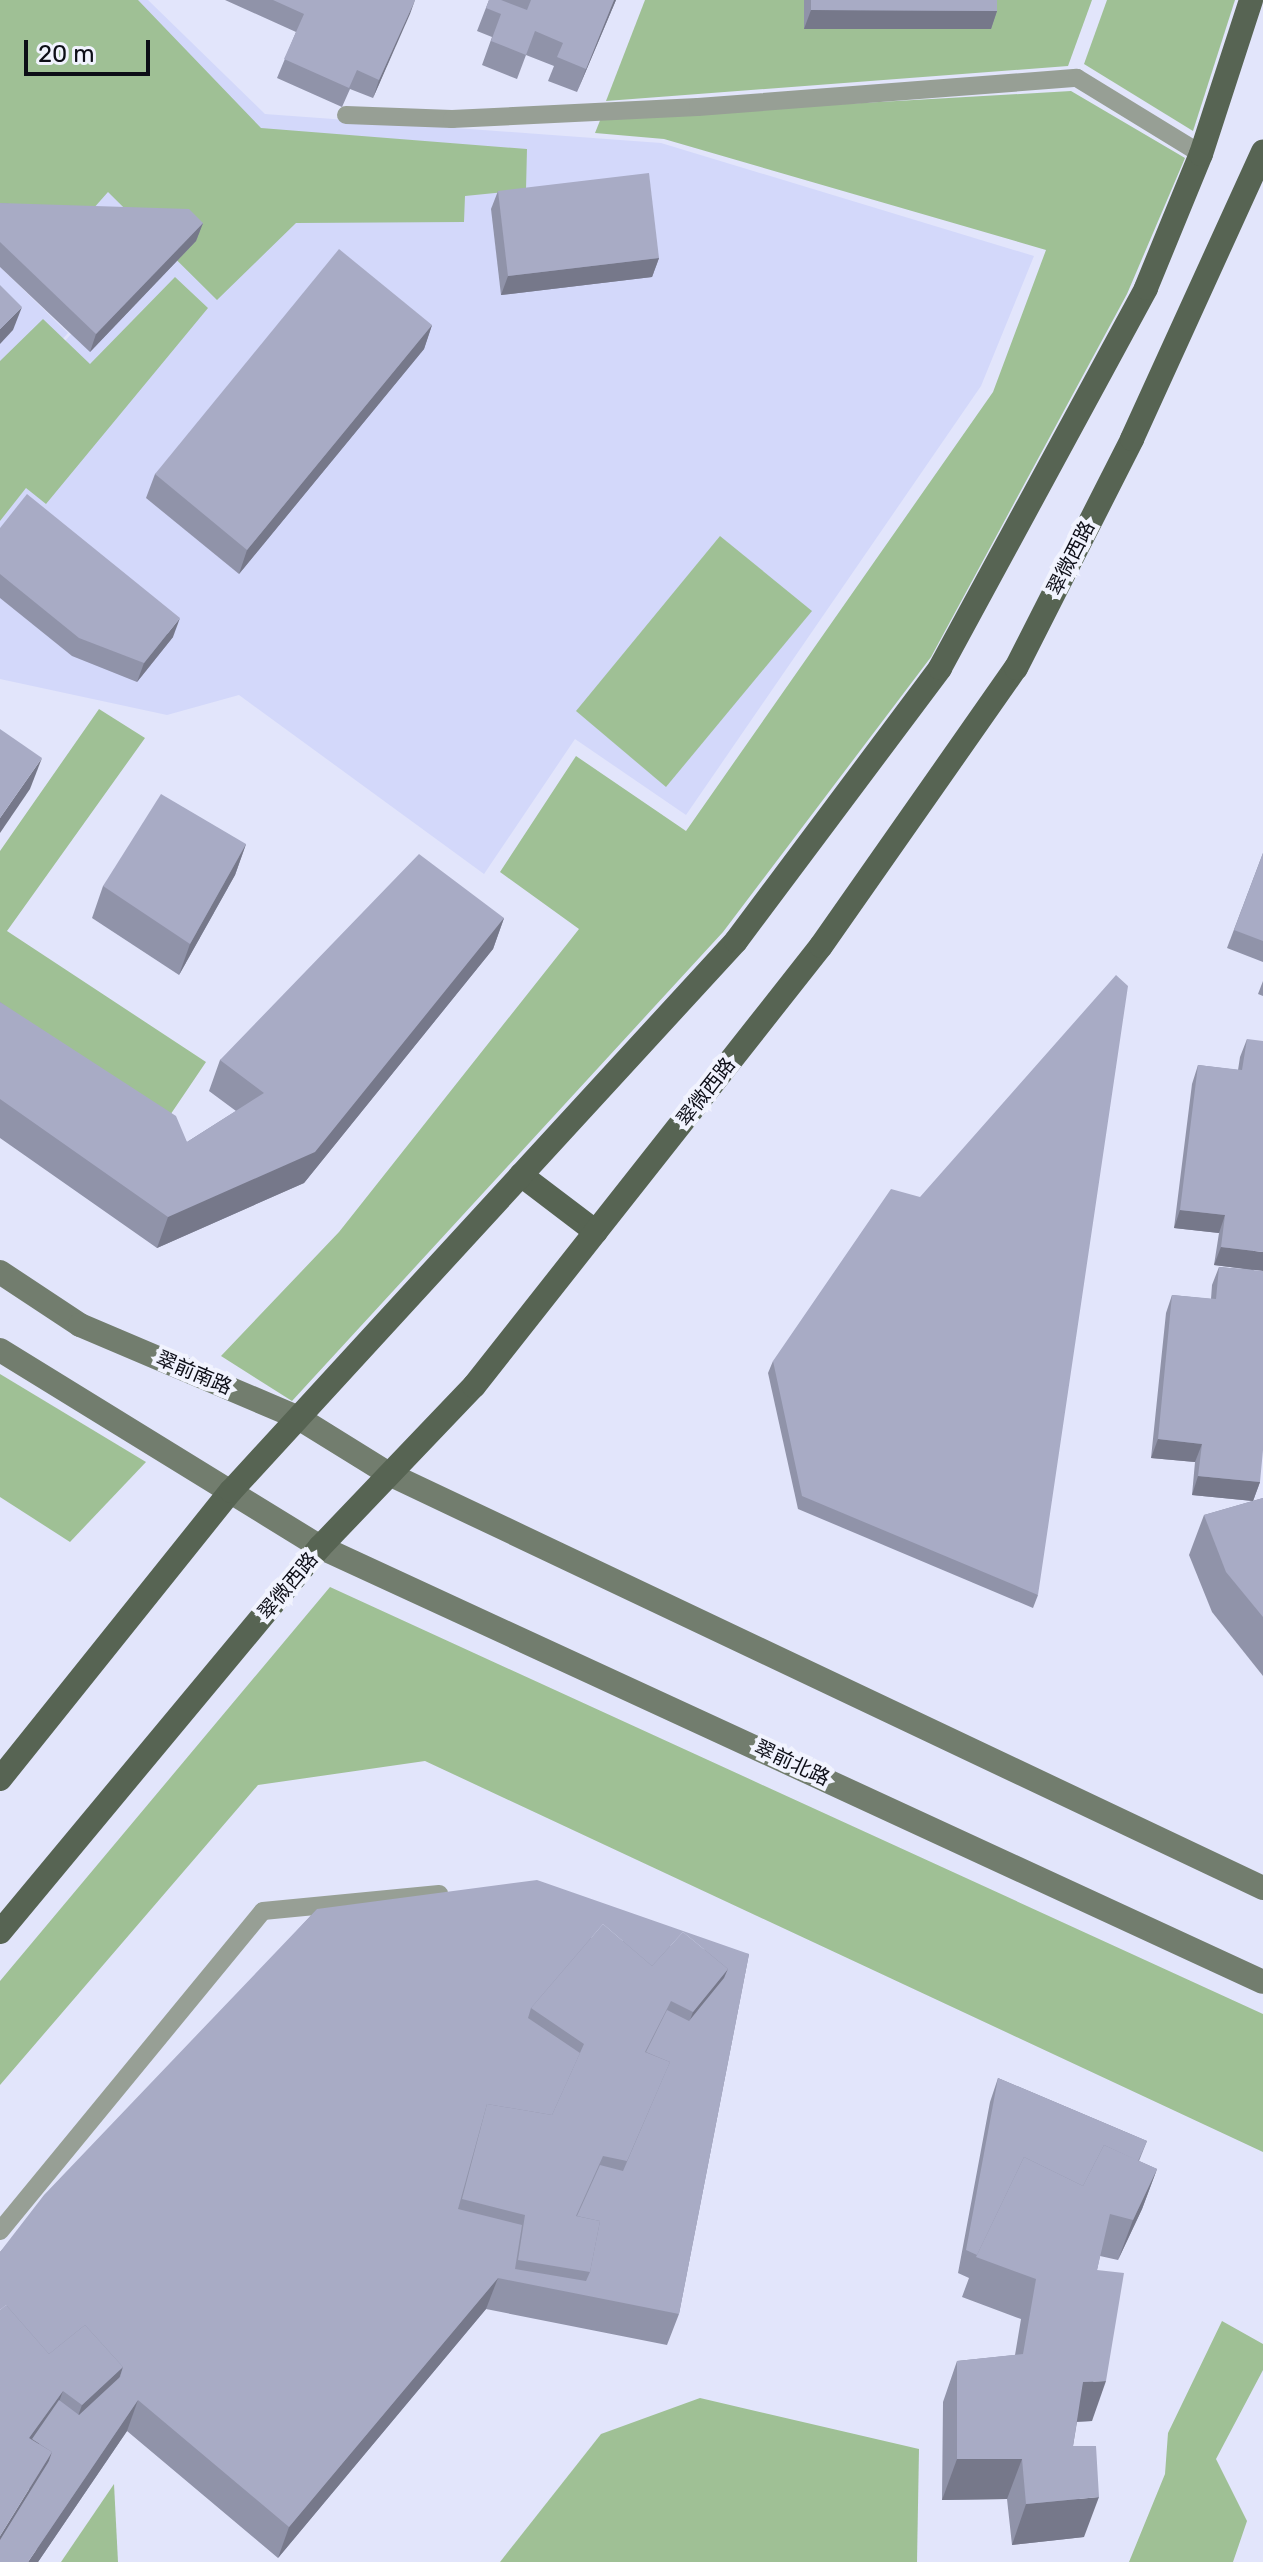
<!DOCTYPE html>
<html>
<head>
<meta charset="utf-8">
<style>
  body { margin:0 }
  #map { position:relative; width:1263px; height:2562px; overflow:hidden; background:#e2e5fb; font-family:Rubik,"Noto Sans SC",sans-serif }
  div>[style] { position:absolute }
  .built>* { inset:0; background:#d3d8fa }
  .green>* { inset:0; background:#9fc095 }
  .service>* { height:18px; margin:-9px; padding:0 9px; transform-origin:9px; border-radius:9px; background:#979f95 }
  .secondary>* { height:24px; margin:-12px; padding:0 12px; transform-origin:12px; border-radius:12px; background:#727d6e }
  .primary>* { height:24px; margin:-12px; padding:0 12px; transform-origin:12px; border-radius:12px; background:#576453 }
  .wall>* { inset:0; background:#9093a9 }
  .shaded-wall>* { inset:0; background:#76788a }
  .building>* { inset:0; background:#a8abc5 }
  span { translate:-50% -50%; white-space:nowrap; text-align:center; line-height:1.15; -webkit-text-stroke:8px #f1f3fe; paint-order:stroke }
  .street-label { font-size:20px; color:#0d0e17 }
  .scale { position:absolute; left:24px; top:40px; width:126px; height:36px; box-sizing:border-box; border:4px solid #0d0e17; border-top:0; padding-left:10px; font-size:24px; line-height:28px; white-space:nowrap; color:#0d0e17; -webkit-text-stroke:6px #f1f3fe; paint-order:stroke }
</style>
</head>
<body>
<div id="map">
  <div class="built">
    <i style="clip-path:polygon(0 0,148px 0,265px 114px,661px 143px,1034px 256px,981px 386px,686px 815px,575px 739px,484px 874px,239px 695px,167px 715px,0 679px,0 415px,72px 333px)"></i>
    <i style="clip-path:polygon(0 267px,68px 333px,0 410px)"></i>
  </div>
  <div class="green">
    <i style="clip-path:polygon(0 0,138px 0,261px 128px,527px 149px,526px 190px,465px 196px,464px 222px,296px 223px,217px 300px,108px 192px,47px 261px,0 216px)"></i>
    <i style="clip-path:polygon(645px 0,1092px 0,1068px 66px,606px 101px)"></i>
    <i style="clip-path:polygon(1107px 0,1235px 0,1193px 131px,1084px 64px)"></i>
    <i style="clip-path:polygon(1071px 91px,1185px 158px,1127px 294px,931px 657px,723px 932px,292px 1401px,221px 1356px,339px 1232px,579px 929px,500px 872px,576px 756px,686px 831px,993px 392px,1046px 250px,664px 139px,595px 133px,601px 118px)"></i>
    <i style="clip-path:polygon(175px 277px,208px 308px,46px 504px,26px 488px,0 521px,0 361px,43px 319px,90px 364px)"></i>
    <i style="clip-path:polygon(720px 536px,812px 611px,666px 787px,576px 711px)"></i>
    <i style="clip-path:polygon(99px 709px,145px 738px,7px 931px,206px 1062px,160px 1130px,0 1028px,0 851px)"></i>
    <i style="clip-path:polygon(0 1374px,146px 1462px,70px 1542px,0 1497px)"></i>
    <i style="clip-path:polygon(330px 1587px,1263px 2014px,1263px 2152px,425px 1761px,258px 1785px,0 2085px,0 1981px)"></i>
    <i style="clip-path:polygon(1222px 2321px,1263px 2344px,1263px 2370px,1216px 2459px,1247px 2521px,1233px 2562px,1129px 2562px,1165px 2474px,1168px 2433px)"></i>
    <i style="clip-path:polygon(700px 2398px,919px 2449px,917px 2562px,500px 2562px,601px 2434px)"></i>
    <i style="clip-path:polygon(114px 2484px,118px 2562px,61px 2562px)"></i>
  </div>
  <div class="service">
    <i style="left:346px;top:115px;width:106px;rotate:2.2deg"></i>
    <i style="left:452px;top:119px;width:246px;rotate:-2.8deg"></i>
    <i style="left:698px;top:107px;width:380px;rotate:-4.4deg"></i>
    <i style="left:1077px;top:78px;width:145px;rotate:31.5deg"></i>
    <i style="left:0;top:2231px;width:414px;rotate:-50.6deg"></i>
    <i style="left:263px;top:1911px;width:177px;rotate:-5.5deg"></i>
  </div>
  <div class="secondary">
    <i style="left:0;top:1272px;width:96px;rotate:33.5deg"></i>
    <i style="left:80px;top:1325px;width:236px;rotate:23deg"></i>
    <i style="left:297px;top:1417px;width:108px;rotate:31.8deg"></i>
    <i style="left:389px;top:1474px;width:967px;rotate:25.35deg"></i>
    <i style="left:0;top:1350px;width:376px;rotate:31.6deg"></i>
    <i style="left:320px;top:1547px;width:1038px;rotate:24.76deg"></i>
  </div>
  <div class="primary">
    <i style="left:521px;top:1175px;width:94px;rotate:37.2deg"></i>
    <i style="left:0;top:1779px;width:369px;rotate:-51.3deg"></i>
    <i style="left:231px;top:1491px;width:747px;rotate:-47.44deg"></i>
    <i style="left:736px;top:941px;width:341px;rotate:-53.2deg"></i>
    <i style="left:940px;top:668px;width:432px;rotate:-61.5deg"></i>
    <i style="left:1146px;top:288px;width:145px;rotate:-67.7deg"></i>
    <i style="left:1201px;top:154px;width:162px;rotate:-72deg"></i>
    <i style="left:0;top:1932px;width:501px;rotate:-50.27deg"></i>
    <i style="left:320px;top:1547px;width:223px;rotate:-46.3deg"></i>
    <i style="left:474px;top:1386px;width:560px;rotate:-51.74deg"></i>
    <i style="left:821px;top:946px;width:340px;rotate:-55deg"></i>
    <i style="left:1016px;top:668px;width:257px;rotate:-63.1deg"></i>
    <i style="left:1132px;top:439px;width:316px;rotate:-65.5deg"></i>
  </div>
  <div class="wall">
    <i style="clip-path:polygon(225px 0,415px 0,373px 98px,350px 89px,342px 107px,277px 78px,296px 32px)"></i>
    <i style="clip-path:polygon(489px 0,616px 0,577px 92px,548px 81px,554px 66px,526px 55px,517px 79px,482px 65px,492px 37px,477px 31px)"></i>
    <i style="clip-path:polygon(804px 0,997px 0,997px 11px,991px 29px,804px 29px)"></i>
    <i style="clip-path:polygon(498px 191px,659px 258px,652px 277px,501px 295px,491px 209px)"></i>
    <i style="clip-path:polygon(0 203px,203px 223px,196px 241px,90px 352px,0 267px)"></i>
    <i style="clip-path:polygon(432px 325px,424px 349px,239px 574px,146px 498px,155px 474px)"></i>
    <i style="clip-path:polygon(0 528px,173px 637px,137px 682px,72px 656px,0 598px)"></i>
    <i style="clip-path:polygon(246px 844px,235px 875px,179px 975px,92px 918px,103px 886px)"></i>
    <i style="clip-path:polygon(1263px 853px,1263px 962px,1227px 948px)"></i>
    <i style="clip-path:polygon(504px 918px,493px 949px,304px 1183px,157px 1248px,0 1138px,0 1002px,187px 1142px,236px 1111px,209px 1091px,220px 1060px)"></i>
    <i style="clip-path:polygon(1263px 981px,1263px 996px,1258px 994px)"></i>
    <i style="clip-path:polygon(1247px 1039px,1260px 1482px,1253px 1501px,1192px 1495px,1195px 1462px,1151px 1458px,1166px 1313px,1172px 1295px,1211px 1299px,1212px 1285px,1219px 1267px,1252px 1270px,1214px 1265px,1219px 1233px,1174px 1228px,1192px 1084px,1198px 1065px,1238px 1070px,1240px 1057px)"></i>
    <i style="clip-path:polygon(773px 1361px,1038px 1595px,1033px 1608px,798px 1509px,768px 1373px)"></i>
    <i style="clip-path:polygon(1263px 1498px,1263px 1676px,1212px 1612px,1189px 1555px,1204px 1515px)"></i>
    <i style="clip-path:polygon(317px 1909px,749px 1954px,679px 2314px,667px 2345px,486px 2309px,278px 2558px,127px 2431px,38px 2562px,0 2252px)"></i>
    <i style="clip-path:polygon(998px 2078px,1147px 2141px,1139px 2161px,1157px 2169px,1142px 2209px,1118px 2260px,1100px 2256px,1097px 2270px,1092px 2421px,1077px 2422px,1073px 2446px,1084px 2537px,1012px 2545px,1007px 2499px,942px 2500px,943px 2402px,957px 2361px,1015px 2355px,1021px 2319px,962px 2297px,969px 2278px,958px 2273px,990px 2102px)"></i>
  </div>
  <div class="shaded-wall">
    <i style="clip-path:polygon(415px 0,410px 14px,373px 98px,379px 80px)"></i>
    <i style="clip-path:polygon(614px 0,616px 0,577px 92px,586px 69px)"></i>
    <i style="clip-path:polygon(811px 10px,997px 11px,991px 29px,804px 29px)"></i>
    <i style="clip-path:polygon(203px 223px,196px 241px,90px 352px,96px 334px)"></i>
    <i style="clip-path:polygon(659px 258px,652px 277px,501px 295px,508px 276px)"></i>
    <i style="clip-path:polygon(22px 307px,13px 330px,0 344px,0 329px)"></i>
    <i style="clip-path:polygon(432px 325px,424px 349px,239px 574px,247px 550px)"></i>
    <i style="clip-path:polygon(180px 618px,173px 637px,137px 682px,144px 663px)"></i>
    <i style="clip-path:polygon(42px 758px,30px 789px,0 833px,0 818px)"></i>
    <i style="clip-path:polygon(246px 844px,235px 875px,179px 975px,190px 944px)"></i>
    <i style="clip-path:polygon(504px 918px,493px 949px,304px 1183px,157px 1248px,168px 1217px)"></i>
    <i style="clip-path:polygon(1180px 1210px,1225px 1215px,1219px 1233px,1174px 1228px)"></i>
    <i style="clip-path:polygon(1221px 1247px,1263px 1252px,1263px 1271px,1214px 1265px)"></i>
    <i style="clip-path:polygon(1158px 1439px,1202px 1444px,1195px 1462px,1151px 1458px)"></i>
    <i style="clip-path:polygon(1198px 1476px,1260px 1482px,1253px 1501px,1192px 1495px)"></i>
    <i style="clip-path:polygon(728px 1969px,713px 2009px,678px 2052px,693px 2012px)"></i>
    <i style="clip-path:polygon(1157px 2169px,1142px 2209px,1118px 2260px,1133px 2220px)"></i>
    <i style="clip-path:polygon(498px 2278px,486px 2309px,278px 2558px,289px 2527px)"></i>
    <i style="clip-path:polygon(123px 2367px,109px 2408px,67px 2446px,82px 2405px)"></i>
    <i style="clip-path:polygon(1106px 2381px,1092px 2421px,1068px 2422px,1083px 2382px)"></i>
    <i style="clip-path:polygon(63px 2391px,48px 2431px,33px 2452px,29px 2438px)"></i>
    <i style="clip-path:polygon(138px 2400px,127px 2431px,38px 2562px,28px 2562px)"></i>
    <i style="clip-path:polygon(52px 2452px,38px 2492px,0 2553px,0 2536px)"></i>
    <i style="clip-path:polygon(957px 2459px,1022px 2459px,1007px 2499px,942px 2500px)"></i>
    <i style="clip-path:polygon(1099px 2497px,1084px 2537px,1012px 2545px,1026px 2504px)"></i>
  </div>
  <div class="building">
    <i style="clip-path:polygon(273px 0,415px 0,379px 80px,357px 70px,349px 88px,284px 59px,304px 14px)"></i>
    <i style="clip-path:polygon(489px 0,501px 0,527px 10px,531px 0,614px 0,586px 69px,557px 57px,563px 43px,535px 31px,526px 55px,491px 41px,501px 14px,486px 8px)"></i>
    <i style="clip-path:polygon(811px 0,997px 0,997px 11px,811px 10px)"></i>
    <i style="clip-path:polygon(649px 173px,659px 258px,508px 276px,498px 191px)"></i>
    <i style="clip-path:polygon(0 203px,189px 209px,203px 223px,96px 334px,0 242px)"></i>
    <i style="clip-path:polygon(339px 249px,432px 325px,247px 550px,155px 474px)"></i>
    <i style="clip-path:polygon(0 285px,22px 307px,0 329px)"></i>
    <i style="clip-path:polygon(27px 494px,180px 618px,144px 663px,79px 638px,0 574px,0 528px)"></i>
    <i style="clip-path:polygon(0 729px,42px 758px,0 818px)"></i>
    <i style="clip-path:polygon(161px 794px,246px 844px,190px 944px,103px 886px)"></i>
    <i style="clip-path:polygon(1263px 853px,1263px 941px,1234px 930px)"></i>
    <i style="clip-path:polygon(419px 854px,504px 918px,315px 1152px,168px 1217px,0 1099px,0 1002px,176px 1116px,187px 1142px,264px 1093px,220px 1060px)"></i>
    <i style="clip-path:polygon(1116px 975px,1128px 986px,1038px 1595px,802px 1496px,773px 1361px,891px 1189px,920px 1197px)"></i>
    <i style="clip-path:polygon(1247px 1039px,1263px 1041px,1263px 1252px,1221px 1247px,1225px 1215px,1180px 1210px,1198px 1065px,1242px 1070px)"></i>
    <i style="clip-path:polygon(1219px 1267px,1263px 1271px,1263px 1450px,1260px 1482px,1198px 1476px,1202px 1444px,1158px 1439px,1172px 1295px,1216px 1299px)"></i>
    <i style="clip-path:polygon(1263px 1498px,1263px 1617px,1226px 1572px,1204px 1515px)"></i>
    <i style="clip-path:polygon(evenodd,537px 1880px,749px 1954px,679px 2314px,498px 2278px,289px 2527px,138px 2400px,28px 2562px,0 2562px,0 2540px,49px 2461px,52px 2452px,32px 2439px,59px 2400px,79px 2415px,120px 2377px,123px 2367px,85px 2325px,49px 2354px,6px 2305px,0 2310px,0 2252px,44px 2195px,317px 1909px,537px 1880px,603px 1924px,652px 1966px,683px 1932px,728px 1969px,724px 1978px,689px 2021px,667px 2010px,646px 2052px,670px 2062px,666px 2071px,623px 2171px,600px 2165px,577px 2216px,600px 2221px,590px 2272px,586px 2281px,515px 2269px,522px 2225px,458px 2209px,487px 2104px,552px 2115px,580px 2053px,528px 2018px,531px 2008px,603px 1924px)"></i>
    <i style="clip-path:polygon(603px 1924px,652px 1966px,683px 1932px,728px 1969px,693px 2012px,671px 2001px,645px 2052px,670px 2062px,627px 2161px,603px 2156px,576px 2216px,600px 2221px,590px 2272px,518px 2260px,525px 2215px,462px 2199px,487px 2104px,552px 2115px,584px 2044px,531px 2008px)"></i>
    <i style="clip-path:polygon(998px 2078px,1147px 2141px,1138px 2161px,1104px 2145px,1083px 2186px,1024px 2157px,977px 2255px,966px 2250px)"></i>
    <i style="clip-path:polygon(1104px 2145px,1157px 2169px,1133px 2220px,1110px 2214px,1097px 2270px,1124px 2273px,1106px 2381px,1083px 2382px,1073px 2446px,1096px 2446px,1099px 2497px,1026px 2504px,1022px 2459px,957px 2459px,957px 2361px,1023px 2354px,1036px 2279px,976px 2257px,1024px 2157px,1083px 2186px)"></i>
    <i style="clip-path:polygon(6px 2305px,49px 2354px,85px 2325px,123px 2367px,82px 2405px,63px 2391px,29px 2438px,52px 2452px,0 2536px,0 2310px)"></i>
  </div>
  <div class="street-label">
    <span style="left:1071px;top:558px;rotate:-63deg">翠微西路</span>
    <span style="left:706px;top:1092px;rotate:-52deg">翠微西路</span>
    <span style="left:194px;top:1373px;rotate:23deg">翠前南路</span>
    <span style="left:288px;top:1586px;rotate:-50deg">翠微西路</span>
    <span style="left:792px;top:1763px;rotate:25deg">翠前北路</span>
  </div>
  <div class="scale">20 m</div>
</div>
</body>
</html>
